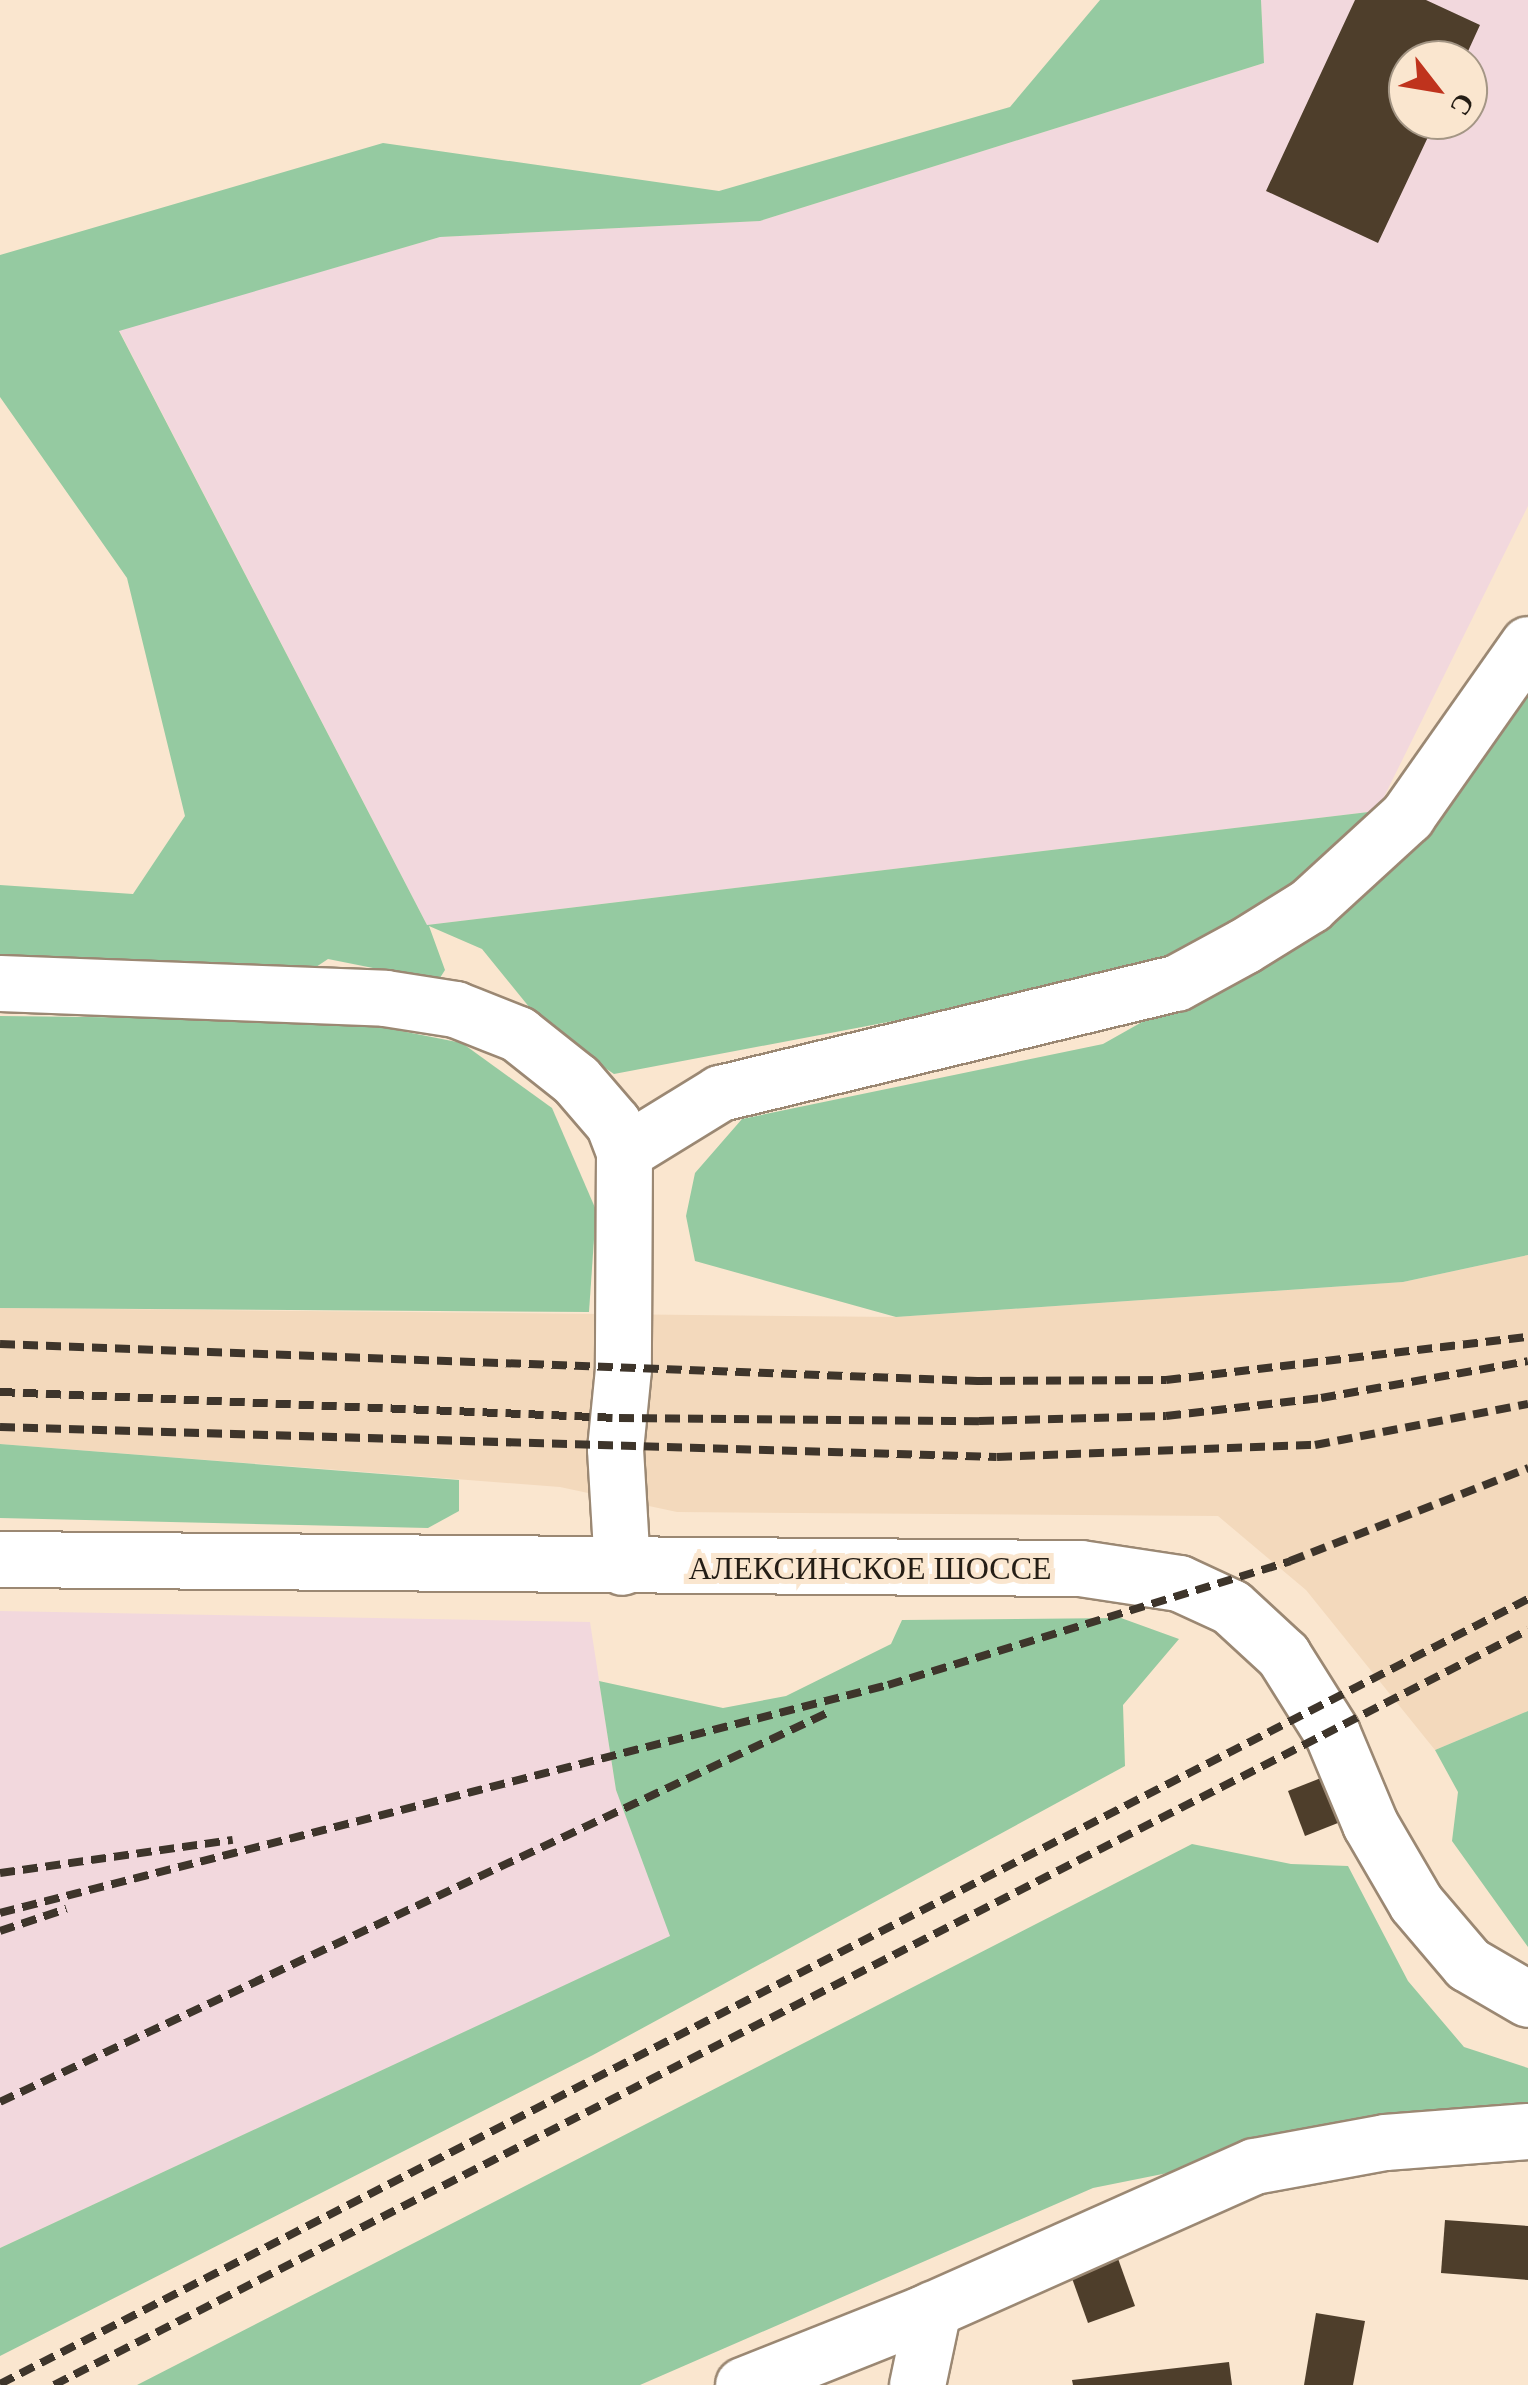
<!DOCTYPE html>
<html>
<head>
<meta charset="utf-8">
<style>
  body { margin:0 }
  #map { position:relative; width:1528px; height:2385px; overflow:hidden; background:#fae6cf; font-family:"Times New Roman",serif }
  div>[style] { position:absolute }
  .built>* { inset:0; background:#f3d9bc }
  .industrial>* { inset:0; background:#f2d8dd }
  .green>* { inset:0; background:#95caa1 }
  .building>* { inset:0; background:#4e3e2b }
  .roads { filter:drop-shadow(2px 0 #9b8873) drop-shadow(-2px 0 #9b8873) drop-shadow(0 2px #9b8873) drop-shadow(0 -2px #9b8873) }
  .minor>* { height:55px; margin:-27.5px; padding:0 27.5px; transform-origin:27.5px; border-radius:27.5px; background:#fff }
  .major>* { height:55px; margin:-27.5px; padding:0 27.5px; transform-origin:27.5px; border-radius:27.5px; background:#fff }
  .rail>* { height:8px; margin-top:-4px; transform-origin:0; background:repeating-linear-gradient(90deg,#3e352b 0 15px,transparent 0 23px) }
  span { translate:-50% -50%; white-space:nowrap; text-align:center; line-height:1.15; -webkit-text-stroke:10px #fae6cf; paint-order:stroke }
  .street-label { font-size:32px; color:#241d15 }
  .north { position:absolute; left:1388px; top:40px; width:100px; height:100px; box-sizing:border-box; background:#fae6cf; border:2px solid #a49685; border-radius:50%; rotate:121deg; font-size:28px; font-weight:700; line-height:40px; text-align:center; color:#241d15 }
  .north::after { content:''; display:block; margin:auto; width:35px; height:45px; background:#bf331d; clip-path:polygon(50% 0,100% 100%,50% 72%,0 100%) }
</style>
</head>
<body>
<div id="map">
  <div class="built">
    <i style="clip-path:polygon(1528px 1255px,1528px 1711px,1435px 1750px,1306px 1590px,1218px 1516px,677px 1512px,560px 1487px,0 1444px,0 1308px,896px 1317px,1403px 1282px)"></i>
  </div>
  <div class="industrial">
    <i style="clip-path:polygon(evenodd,1261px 0,1528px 0,1528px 506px,1377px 811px,427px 925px,119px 330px,440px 237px,760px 221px,1264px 63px,1261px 0,1408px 60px,1468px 60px,1468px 120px,1408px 120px,1408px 60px)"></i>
    <i style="clip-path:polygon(0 1611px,590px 1622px,616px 1790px,671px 1936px,0 2248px)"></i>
  </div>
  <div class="green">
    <i style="clip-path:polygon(1100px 0,1261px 0,1264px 63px,760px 221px,440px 237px,119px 331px,427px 925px,1377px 811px,1291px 887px,1157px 971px,614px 1074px,547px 1029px,482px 949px,429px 926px,445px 970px,438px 981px,328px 959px,313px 969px,0 963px,0 885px,133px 894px,185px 816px,127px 578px,0 397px,0 255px,383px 143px,719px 191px,1010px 107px)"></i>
    <i style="clip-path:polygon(1528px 688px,1528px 1255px,1403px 1282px,896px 1317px,695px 1261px,686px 1216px,695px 1173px,742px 1119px,1103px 1044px,1284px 942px,1427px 836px)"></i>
    <i style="clip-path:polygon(0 1016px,346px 1020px,462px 1043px,552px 1108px,596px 1210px,589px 1312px,0 1308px)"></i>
    <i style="clip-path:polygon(0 1444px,459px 1480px,459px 1511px,428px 1528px,0 1518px)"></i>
    <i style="clip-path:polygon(1121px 1618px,1179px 1639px,1123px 1705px,1125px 1766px,593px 2055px,0 2356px,0 2248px,670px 1936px,616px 1790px,599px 1681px,723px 1708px,786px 1696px,891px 1644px,902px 1620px)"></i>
    <i style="clip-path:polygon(1528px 1711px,1528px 1947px,1452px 1841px,1458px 1792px,1435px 1750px)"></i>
    <i style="clip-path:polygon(1192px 1844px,1291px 1864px,1348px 1866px,1408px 1981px,1464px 2047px,1528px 2068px,1528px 2110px,1486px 2109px,1093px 2188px,640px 2385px,137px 2385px)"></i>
  </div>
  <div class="building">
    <i style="clip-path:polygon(1355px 0,1426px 0,1480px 25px,1464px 60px,1408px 60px,1408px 120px,1436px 120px,1378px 243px,1266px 191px)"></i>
    <i style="clip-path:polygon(1326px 1776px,1343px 1821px,1305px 1836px,1288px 1791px)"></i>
    <i style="clip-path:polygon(1445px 2220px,1528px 2226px,1528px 2280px,1441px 2273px)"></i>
    <i style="clip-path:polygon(1116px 2253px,1135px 2306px,1088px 2323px,1069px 2270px)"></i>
    <i style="clip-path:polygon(1316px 2313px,1365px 2321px,1353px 2385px,1304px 2385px)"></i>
    <i style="clip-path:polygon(1229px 2362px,1232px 2385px,1073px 2385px,1072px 2380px)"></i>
  </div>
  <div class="roads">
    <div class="minor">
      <i style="left:0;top:983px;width:385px;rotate:2.2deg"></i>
      <i style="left:385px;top:998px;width:71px;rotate:8.9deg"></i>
      <i style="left:455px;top:1009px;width:68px;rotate:21.6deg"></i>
      <i style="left:518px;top:1034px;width:74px;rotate:38.4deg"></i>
      <i style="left:576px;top:1080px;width:57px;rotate:49.3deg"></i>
      <i style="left:613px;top:1123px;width:31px;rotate:69deg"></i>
      <i style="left:624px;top:1152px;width:217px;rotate:90.3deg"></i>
      <i style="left:623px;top:1369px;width:80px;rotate:95.7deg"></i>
      <i style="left:615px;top:1449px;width:118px;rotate:86.6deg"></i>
      <i style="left:624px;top:1152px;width:113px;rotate:-31.6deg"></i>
      <i style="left:720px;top:1093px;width:469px;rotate:-13.6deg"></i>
      <i style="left:1176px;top:983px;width:77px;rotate:-28.6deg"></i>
      <i style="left:1244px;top:946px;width:78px;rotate:-31.8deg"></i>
      <i style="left:1310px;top:905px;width:132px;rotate:-42.5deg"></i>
      <i style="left:1407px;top:816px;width:210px;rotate:-54.9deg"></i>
      <i style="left:743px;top:2385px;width:195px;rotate:-21.7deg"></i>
      <i style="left:924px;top:2313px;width:361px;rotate:-24deg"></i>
      <i style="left:1254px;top:2166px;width:133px;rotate:-10.4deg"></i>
      <i style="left:1385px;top:2142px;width:143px;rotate:-4.4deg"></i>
      <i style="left:917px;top:2385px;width:78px;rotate:-78.1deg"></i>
    </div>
    <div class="major">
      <i style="left:0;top:1559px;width:1080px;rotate:0.48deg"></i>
      <i style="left:1080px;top:1568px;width:100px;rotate:8.6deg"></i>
      <i style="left:1179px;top:1583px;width:57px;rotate:24.8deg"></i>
      <i style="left:1231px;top:1607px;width:71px;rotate:42.7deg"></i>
      <i style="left:1283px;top:1655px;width:92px;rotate:57.9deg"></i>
      <i style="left:1332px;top:1733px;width:99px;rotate:67.3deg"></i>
      <i style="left:1370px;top:1824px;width:91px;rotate:59.8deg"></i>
      <i style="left:1416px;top:1903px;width:80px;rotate:49.6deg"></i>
      <i style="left:1468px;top:1964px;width:69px;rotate:30.3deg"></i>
    </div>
  </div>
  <div class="rail">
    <i style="left:0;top:1344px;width:978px;rotate:2.17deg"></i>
    <i style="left:977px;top:1381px;width:189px;rotate:-0.3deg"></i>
    <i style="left:1166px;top:1380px;width:365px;rotate:-6.8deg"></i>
    <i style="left:0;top:1392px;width:620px;rotate:2.41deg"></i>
    <i style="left:619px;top:1418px;width:360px;rotate:0.5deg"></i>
    <i style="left:979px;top:1421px;width:187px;rotate:-1.5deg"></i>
    <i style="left:1166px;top:1416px;width:156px;rotate:-6.6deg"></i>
    <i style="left:1321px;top:1398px;width:210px;rotate:-10.1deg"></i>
    <i style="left:0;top:1427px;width:997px;rotate:1.72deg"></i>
    <i style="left:997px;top:1457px;width:318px;rotate:-2.2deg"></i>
    <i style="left:1315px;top:1445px;width:217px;rotate:-10.9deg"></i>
    <i style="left:0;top:1873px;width:235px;rotate:-8.1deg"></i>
    <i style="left:0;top:1913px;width:917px;rotate:-14.4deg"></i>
    <i style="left:888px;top:1685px;width:421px;rotate:-17.1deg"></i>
    <i style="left:1290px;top:1561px;width:256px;rotate:-21.3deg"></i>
    <i style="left:0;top:1931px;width:70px;rotate:-18.4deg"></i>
    <i style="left:0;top:2102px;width:916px;rotate:-25.19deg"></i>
    <i style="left:0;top:2384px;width:1718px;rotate:-27.19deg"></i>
    <i style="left:54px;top:2385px;width:1656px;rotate:-27.12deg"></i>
  </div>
  <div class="street-label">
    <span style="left:870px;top:1568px">АЛЕКСИНСКОЕ ШОССЕ</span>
  </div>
  <div class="north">С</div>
</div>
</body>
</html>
